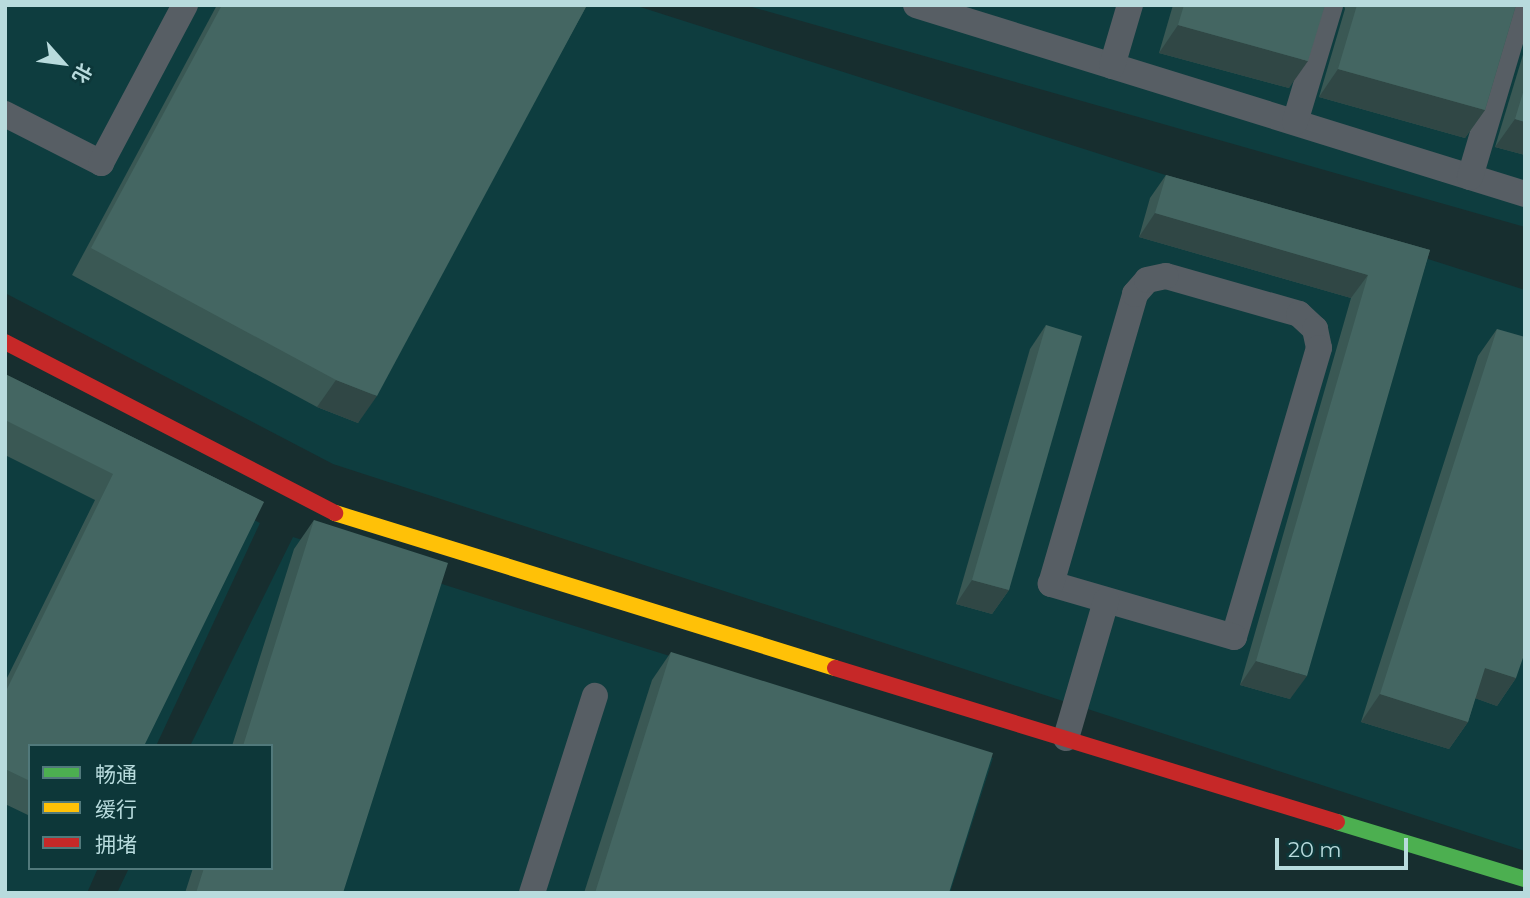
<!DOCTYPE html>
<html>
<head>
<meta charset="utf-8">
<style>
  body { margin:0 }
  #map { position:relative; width:1530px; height:898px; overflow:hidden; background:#172e2f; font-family:Montserrat,"Noto Sans SC",sans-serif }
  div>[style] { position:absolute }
  .built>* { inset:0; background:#0e3d3f }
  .lane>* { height:26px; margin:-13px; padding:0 13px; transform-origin:13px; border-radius:13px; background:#575e64 }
  .fast>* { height:16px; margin:-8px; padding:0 8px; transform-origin:8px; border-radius:8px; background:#4caf50 }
  .slow>* { height:16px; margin:-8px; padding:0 8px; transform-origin:8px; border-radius:8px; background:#ffc107 }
  .jam>* { height:16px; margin:-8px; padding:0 8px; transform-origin:8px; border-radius:8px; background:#c62828 }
  .wall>* { inset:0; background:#3a5854 }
  .shaded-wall>* { inset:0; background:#304745 }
  .building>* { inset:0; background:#446662 }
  span { translate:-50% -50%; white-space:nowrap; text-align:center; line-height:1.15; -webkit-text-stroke:7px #0d3739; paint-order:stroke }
  .frame { position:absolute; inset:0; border:7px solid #b8dbdd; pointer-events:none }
  .legend { position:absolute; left:28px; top:744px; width:245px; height:126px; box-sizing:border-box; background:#0d3739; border:2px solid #51797b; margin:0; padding:9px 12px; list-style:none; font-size:21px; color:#b8dbdd }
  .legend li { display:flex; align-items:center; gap:14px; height:35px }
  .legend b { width:35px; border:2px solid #51797b }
  .north { position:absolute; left:28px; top:28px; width:70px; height:70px; -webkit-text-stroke:5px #0d3739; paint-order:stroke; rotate:118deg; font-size:19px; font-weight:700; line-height:28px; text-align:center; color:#b8dbdd }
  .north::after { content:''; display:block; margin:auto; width:24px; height:32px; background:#b8dbdd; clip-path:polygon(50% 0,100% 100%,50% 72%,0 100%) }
  .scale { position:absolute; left:1275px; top:838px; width:133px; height:32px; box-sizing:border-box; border:4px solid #b8dbdd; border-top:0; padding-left:9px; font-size:21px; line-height:24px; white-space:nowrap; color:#b8dbdd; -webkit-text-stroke:5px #0d3739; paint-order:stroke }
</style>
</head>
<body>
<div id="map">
  <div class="built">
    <i style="clip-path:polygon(5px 5px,634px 5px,1525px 290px,1525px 851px,333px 464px,5px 293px)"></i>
    <i style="clip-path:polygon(745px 5px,1525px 5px,1525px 227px)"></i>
    <i style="clip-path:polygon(5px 391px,260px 523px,156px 746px,30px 746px,30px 868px,98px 868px,87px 893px,5px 893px)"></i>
    <i style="clip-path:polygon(293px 537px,993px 758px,950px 893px,117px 893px,129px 868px,271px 868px,271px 746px,190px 746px)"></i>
  </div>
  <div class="lane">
    <i style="left:916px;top:5px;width:638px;rotate:17.24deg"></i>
    <i style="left:1112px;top:66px;width:64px;rotate:-73.6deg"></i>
    <i style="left:5px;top:114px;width:108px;rotate:27deg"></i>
    <i style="left:101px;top:163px;width:179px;rotate:-62deg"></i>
    <i style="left:1295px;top:122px;width:122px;rotate:-73.3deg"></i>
    <i style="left:1470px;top:177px;width:179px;rotate:-73.5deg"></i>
    <i style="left:1166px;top:276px;width:138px;rotate:15.9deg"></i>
    <i style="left:1299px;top:314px;width:22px;rotate:43deg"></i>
    <i style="left:1315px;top:329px;width:19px;rotate:78deg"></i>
    <i style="left:1319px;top:348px;width:301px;rotate:106.4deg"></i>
    <i style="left:1234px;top:637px;width:191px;rotate:-163.8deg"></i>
    <i style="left:1051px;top:584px;width:302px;rotate:-73.8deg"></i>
    <i style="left:1135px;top:294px;width:18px;rotate:-49deg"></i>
    <i style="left:1147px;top:280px;width:19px;rotate:-12deg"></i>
    <i style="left:1066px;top:738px;width:143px;rotate:-73.7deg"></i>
    <i style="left:532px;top:893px;width:207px;rotate:-72.3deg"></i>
  </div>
  <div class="fast">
    <i style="left:1337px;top:822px;width:196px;rotate:16.9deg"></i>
  </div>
  <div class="slow">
    <i style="left:335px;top:513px;width:523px;rotate:17.22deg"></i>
  </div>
  <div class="jam">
    <i style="left:5px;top:342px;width:372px;rotate:27.4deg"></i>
    <i style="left:835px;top:668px;width:525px;rotate:17.05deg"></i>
  </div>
  <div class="wall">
    <i style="clip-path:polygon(217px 5px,587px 5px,358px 423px,317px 407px,72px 275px)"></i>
    <i style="clip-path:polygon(1173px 5px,1325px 5px,1289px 88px,1159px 53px)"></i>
    <i style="clip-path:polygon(1344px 5px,1516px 5px,1485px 110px,1465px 138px,1319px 97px,1345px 9px)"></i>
    <i style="clip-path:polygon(1525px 48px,1525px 155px,1495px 147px)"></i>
    <i style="clip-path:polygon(1166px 175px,1430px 250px,1290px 699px,1240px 685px,1351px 298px,1139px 237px,1150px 198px)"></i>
    <i style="clip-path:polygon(1046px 325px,1009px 590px,992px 614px,956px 604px,1030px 349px)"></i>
    <i style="clip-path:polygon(1497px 329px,1516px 678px,1497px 706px,1475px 698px,1468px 722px,1449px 749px,1361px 722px,1478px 356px)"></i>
    <i style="clip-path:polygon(5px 374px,264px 502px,30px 746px,30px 816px,5px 804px,5px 682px,95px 500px,5px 455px)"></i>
    <i style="clip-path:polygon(314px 520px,343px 893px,185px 893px,193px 868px,271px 868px,271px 746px,232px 746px,294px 549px)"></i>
    <i style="clip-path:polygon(671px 652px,949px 893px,584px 893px,652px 680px)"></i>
  </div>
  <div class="shaded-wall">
    <i style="clip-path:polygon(1178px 25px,1308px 61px,1289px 88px,1159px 53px)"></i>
    <i style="clip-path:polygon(1338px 69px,1485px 110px,1465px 138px,1319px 97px)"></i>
    <i style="clip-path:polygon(1515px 119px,1525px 122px,1525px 155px,1495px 147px)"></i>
    <i style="clip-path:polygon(1155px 213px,1368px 275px,1351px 298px,1139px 237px)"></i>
    <i style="clip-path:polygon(336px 380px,377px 396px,358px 423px,317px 407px)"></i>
    <i style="clip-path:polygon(972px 580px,1009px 590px,992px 614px,956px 604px)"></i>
    <i style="clip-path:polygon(1256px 661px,1307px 676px,1290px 699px,1240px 685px)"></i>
    <i style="clip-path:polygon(1485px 668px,1516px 678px,1497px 706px,1466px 695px)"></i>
    <i style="clip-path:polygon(1380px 694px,1468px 722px,1449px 749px,1361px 722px)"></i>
  </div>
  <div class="building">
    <i style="clip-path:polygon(222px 5px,587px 5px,377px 396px,336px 380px,91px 248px)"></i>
    <i style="clip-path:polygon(1184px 5px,1325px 5px,1308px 61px,1178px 25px)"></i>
    <i style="clip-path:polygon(1357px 5px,1516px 5px,1485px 110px,1338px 69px)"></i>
    <i style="clip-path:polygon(1525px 86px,1525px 122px,1515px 119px)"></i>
    <i style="clip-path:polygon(1166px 175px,1430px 250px,1307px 676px,1256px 661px,1368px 275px,1155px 213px)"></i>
    <i style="clip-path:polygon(1046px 325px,1082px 336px,1009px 590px,972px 580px)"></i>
    <i style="clip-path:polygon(1497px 329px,1525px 337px,1525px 652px,1516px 678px,1485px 668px,1468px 722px,1380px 694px)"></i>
    <i style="clip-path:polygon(5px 374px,264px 502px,144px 746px,30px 746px,30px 781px,5px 769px,5px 693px,113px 474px,5px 420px)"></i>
    <i style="clip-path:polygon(314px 520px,448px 563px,343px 893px,196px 893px,204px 868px,271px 868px,271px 746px,243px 746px)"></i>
    <i style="clip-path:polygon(671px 652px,993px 753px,949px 893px,595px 893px)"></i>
  </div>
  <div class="frame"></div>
  <ul class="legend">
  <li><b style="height:9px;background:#4caf50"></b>畅通</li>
  <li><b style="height:9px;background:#ffc107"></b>缓行</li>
  <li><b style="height:9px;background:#c62828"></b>拥堵</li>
  </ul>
  <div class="north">北</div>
  <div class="scale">20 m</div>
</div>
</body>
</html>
